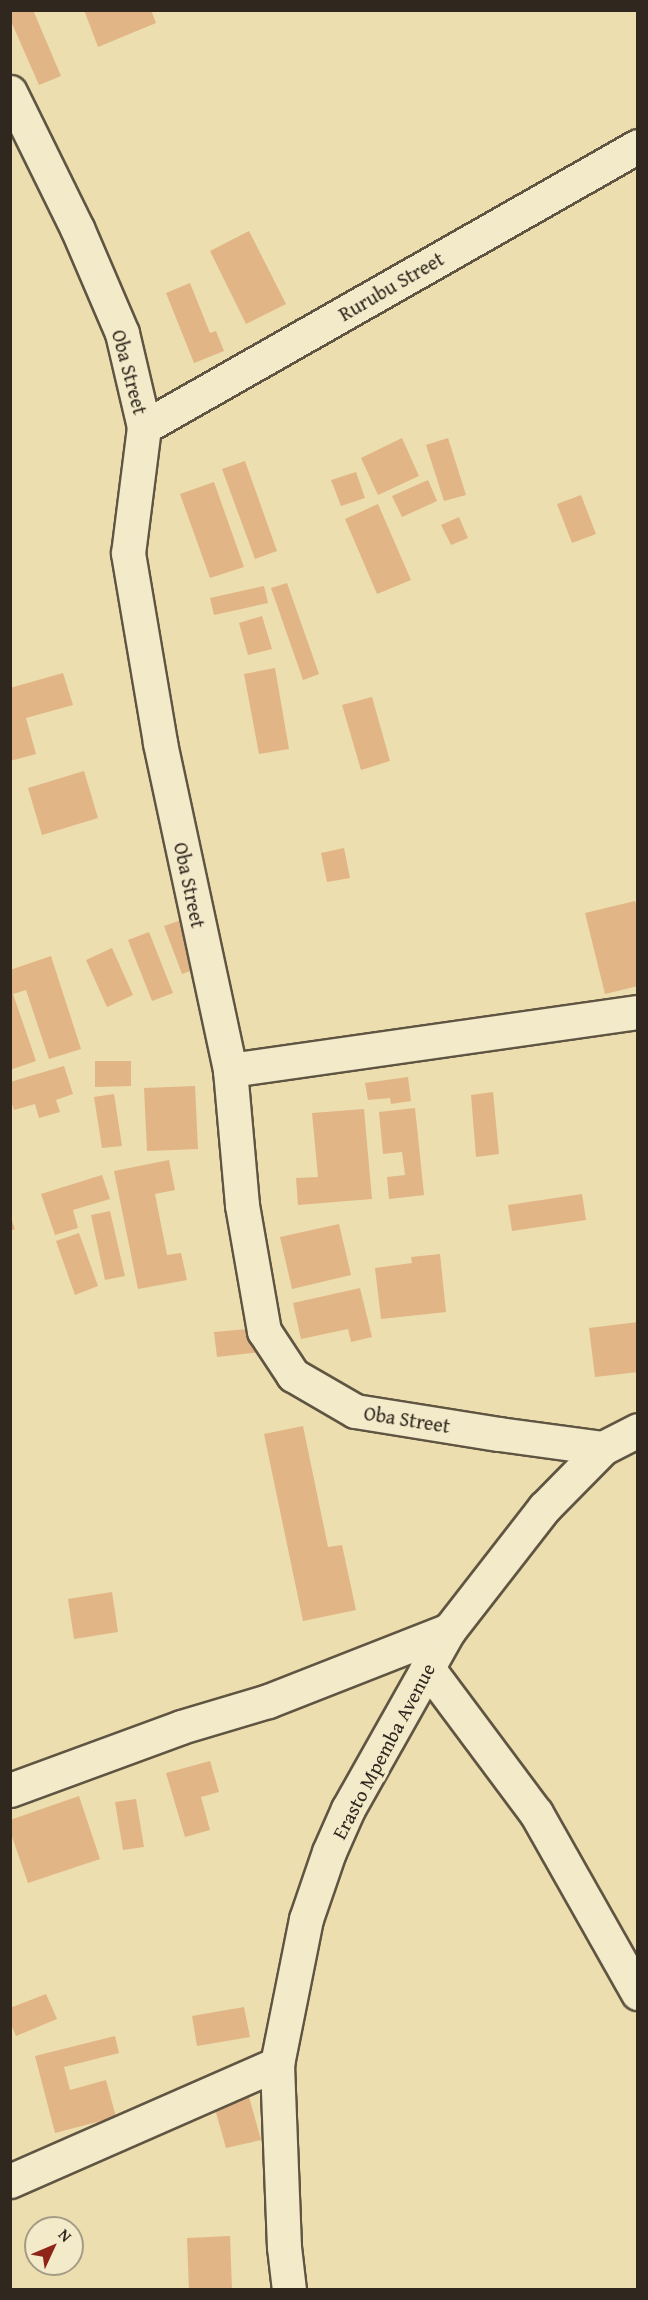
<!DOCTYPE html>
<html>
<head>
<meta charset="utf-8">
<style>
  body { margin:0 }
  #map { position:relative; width:648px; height:2300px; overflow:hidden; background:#ecdeae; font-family:"Gentium Book Plus",serif }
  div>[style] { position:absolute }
  .building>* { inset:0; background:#e2b586 }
  .roads { filter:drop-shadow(2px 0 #5f5542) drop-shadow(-2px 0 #5f5542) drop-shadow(0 2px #5f5542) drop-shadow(0 -2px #5f5542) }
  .minor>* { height:33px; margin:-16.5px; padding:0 16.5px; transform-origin:16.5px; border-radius:16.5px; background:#f3eaca }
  span { translate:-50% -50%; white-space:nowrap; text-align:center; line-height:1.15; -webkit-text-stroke:6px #f3eaca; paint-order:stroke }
  .street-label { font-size:20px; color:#30271e }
  .frame { position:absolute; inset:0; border:12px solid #30271e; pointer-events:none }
  .north { position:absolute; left:24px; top:2216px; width:60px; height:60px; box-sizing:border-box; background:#f3eaca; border:2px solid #a59c85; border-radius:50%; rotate:46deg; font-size:16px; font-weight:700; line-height:24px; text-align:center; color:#30271e }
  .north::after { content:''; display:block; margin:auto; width:21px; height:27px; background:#8f2418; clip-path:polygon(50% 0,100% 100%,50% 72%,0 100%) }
</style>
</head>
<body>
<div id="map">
  <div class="building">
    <i style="clip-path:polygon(10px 10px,33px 10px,61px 76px,39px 85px,10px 19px)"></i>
    <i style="clip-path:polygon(84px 10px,151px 10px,156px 23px,98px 47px)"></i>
    <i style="clip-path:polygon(249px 231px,286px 304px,246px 324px,210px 251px)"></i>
    <i style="clip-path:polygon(190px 283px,210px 333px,216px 331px,224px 351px,194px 363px,166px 293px)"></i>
    <i style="clip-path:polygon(402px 438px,419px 476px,378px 495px,361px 458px)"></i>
    <i style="clip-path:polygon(448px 438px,466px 495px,444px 501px,426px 445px)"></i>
    <i style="clip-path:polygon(245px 461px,277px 551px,255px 559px,222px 469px)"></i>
    <i style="clip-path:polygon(356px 472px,365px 498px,341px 506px,331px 480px)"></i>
    <i style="clip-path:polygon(428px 480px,437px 501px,402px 517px,392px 496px)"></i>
    <i style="clip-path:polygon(214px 482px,244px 567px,210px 578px,180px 494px)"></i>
    <i style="clip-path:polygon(581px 495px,596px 534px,572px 543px,557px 504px)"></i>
    <i style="clip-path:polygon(378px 504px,411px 580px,377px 594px,345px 519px)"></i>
    <i style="clip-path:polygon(459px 517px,468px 538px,451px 545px,441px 525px)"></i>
    <i style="clip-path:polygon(287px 583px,319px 674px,303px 680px,271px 588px)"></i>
    <i style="clip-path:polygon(264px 586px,268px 603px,214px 615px,210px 598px)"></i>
    <i style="clip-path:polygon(262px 616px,272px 649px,248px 655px,239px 623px)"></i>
    <i style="clip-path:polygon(275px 668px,289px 749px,259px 754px,244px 674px)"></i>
    <i style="clip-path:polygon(63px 673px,73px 705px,26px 718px,36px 754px,10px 761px,10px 688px)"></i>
    <i style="clip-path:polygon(372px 697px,390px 761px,361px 770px,342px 705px)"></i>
    <i style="clip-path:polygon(84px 771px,98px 818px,42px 835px,28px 788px)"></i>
    <i style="clip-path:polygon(344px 848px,350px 878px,327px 882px,321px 853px)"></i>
    <i style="clip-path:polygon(635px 901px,638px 910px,638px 986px,605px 994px,585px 913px)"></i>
    <i style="clip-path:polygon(187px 918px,204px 966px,182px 974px,164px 926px)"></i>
    <i style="clip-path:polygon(149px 932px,173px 993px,152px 1001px,128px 940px)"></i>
    <i style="clip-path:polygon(112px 948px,133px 995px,107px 1007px,86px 960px)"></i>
    <i style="clip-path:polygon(51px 956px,81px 1049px,49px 1059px,26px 990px,13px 994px,36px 1061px,10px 1070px,10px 970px)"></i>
    <i style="clip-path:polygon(95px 1061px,131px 1061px,131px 1086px,95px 1087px)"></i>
    <i style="clip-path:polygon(64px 1066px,73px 1094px,56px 1100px,60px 1112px,39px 1118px,35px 1104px,14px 1110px,10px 1098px,10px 1082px)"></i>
    <i style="clip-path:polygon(408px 1077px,411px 1101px,391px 1104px,390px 1098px,368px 1100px,365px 1083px)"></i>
    <i style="clip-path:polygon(195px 1086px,198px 1149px,147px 1151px,144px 1088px)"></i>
    <i style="clip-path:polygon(493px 1092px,499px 1154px,476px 1157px,471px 1095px)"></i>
    <i style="clip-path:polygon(114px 1094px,122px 1146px,102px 1148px,94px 1097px)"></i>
    <i style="clip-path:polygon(415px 1108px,424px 1195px,389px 1199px,387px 1177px,405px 1175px,402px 1152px,383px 1154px,379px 1112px)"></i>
    <i style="clip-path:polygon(364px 1109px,372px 1199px,298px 1205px,296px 1178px,318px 1177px,312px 1113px)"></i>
    <i style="clip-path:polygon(169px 1160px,175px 1190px,155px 1194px,167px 1255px,181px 1253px,187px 1280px,138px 1289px,114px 1171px)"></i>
    <i style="clip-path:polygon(102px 1175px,110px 1199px,73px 1210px,78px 1228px,55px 1235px,41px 1194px)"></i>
    <i style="clip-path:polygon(582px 1194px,586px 1220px,512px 1231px,508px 1205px)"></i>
    <i style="clip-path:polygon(110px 1211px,125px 1276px,105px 1280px,91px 1215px)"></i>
    <i style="clip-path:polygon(10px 1216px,15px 1229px,10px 1231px)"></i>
    <i style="clip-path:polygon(339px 1224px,351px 1275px,292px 1289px,280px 1237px)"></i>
    <i style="clip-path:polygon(79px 1233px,98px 1286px,75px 1295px,56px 1241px)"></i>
    <i style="clip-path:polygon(440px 1254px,446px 1312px,381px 1319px,375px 1268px,412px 1263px,411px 1257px)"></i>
    <i style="clip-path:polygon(360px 1288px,372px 1337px,351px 1342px,348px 1329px,301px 1339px,293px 1303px)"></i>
    <i style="clip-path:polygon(638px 1322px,638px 1372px,595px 1377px,589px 1328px)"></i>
    <i style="clip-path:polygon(258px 1328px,261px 1352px,217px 1357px,214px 1332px)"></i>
    <i style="clip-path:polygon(303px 1426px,328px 1547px,342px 1545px,356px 1610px,303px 1621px,264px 1434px)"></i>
    <i style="clip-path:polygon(112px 1592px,118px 1632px,74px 1639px,68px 1599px)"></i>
    <i style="clip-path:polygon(210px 1761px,219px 1792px,201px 1797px,210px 1830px,185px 1837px,166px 1773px)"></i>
    <i style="clip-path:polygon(79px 1796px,100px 1859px,28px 1883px,10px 1831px,10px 1820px)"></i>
    <i style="clip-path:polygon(136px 1799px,144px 1847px,123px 1850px,115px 1802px)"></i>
    <i style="clip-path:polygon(46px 1994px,57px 2019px,16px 2036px,10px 2022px,10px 2008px)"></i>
    <i style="clip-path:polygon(244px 2007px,250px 2037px,197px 2046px,192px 2016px)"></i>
    <i style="clip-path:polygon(115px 2036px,119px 2053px,64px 2067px,70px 2090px,106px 2080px,116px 2117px,55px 2133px,35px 2056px)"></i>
    <i style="clip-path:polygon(248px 2093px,261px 2140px,226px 2148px,213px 2102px)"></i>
    <i style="clip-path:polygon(230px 2236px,232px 2290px,189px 2290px,187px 2238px)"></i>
  </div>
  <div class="roads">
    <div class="minor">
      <i style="left:10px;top:92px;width:152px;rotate:63.8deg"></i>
      <i style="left:77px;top:228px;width:114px;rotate:66.8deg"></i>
      <i style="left:122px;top:333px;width:97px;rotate:76.8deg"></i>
      <i style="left:144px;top:427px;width:127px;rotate:97.2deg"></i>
      <i style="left:128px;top:553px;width:193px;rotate:80.4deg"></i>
      <i style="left:160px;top:743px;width:334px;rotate:77.9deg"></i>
      <i style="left:230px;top:1070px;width:136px;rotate:84.9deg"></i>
      <i style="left:242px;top:1205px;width:128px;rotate:80.1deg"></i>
      <i style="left:264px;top:1331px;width:53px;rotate:56.6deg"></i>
      <i style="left:293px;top:1375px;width:72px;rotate:30.1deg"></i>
      <i style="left:355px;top:1411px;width:146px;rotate:9.1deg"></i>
      <i style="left:499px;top:1434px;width:105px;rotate:7.7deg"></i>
      <i style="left:144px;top:427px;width:568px;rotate:-29.63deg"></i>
      <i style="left:230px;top:1070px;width:412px;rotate:-8.1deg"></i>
      <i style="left:427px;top:1667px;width:182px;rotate:53.3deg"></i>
      <i style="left:536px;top:1813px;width:207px;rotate:60.5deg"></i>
      <i style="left:10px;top:1790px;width:182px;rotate:-20.2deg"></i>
      <i style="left:181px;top:1727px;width:91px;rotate:-16.6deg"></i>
      <i style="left:268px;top:1701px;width:194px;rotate:-21.4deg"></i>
      <i style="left:10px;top:2181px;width:292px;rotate:-23.7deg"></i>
      <i style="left:289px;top:2290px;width:43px;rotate:-96.6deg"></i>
      <i style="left:284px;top:2247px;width:183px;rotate:-92.2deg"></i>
      <i style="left:277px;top:2064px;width:148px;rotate:-78.7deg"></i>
      <i style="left:306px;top:1919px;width:71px;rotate:-71.1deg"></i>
      <i style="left:329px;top:1852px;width:47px;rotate:-66.2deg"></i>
      <i style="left:348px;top:1809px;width:206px;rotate:-60.6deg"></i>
      <i style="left:449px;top:1630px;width:155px;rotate:-52.1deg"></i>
      <i style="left:544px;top:1508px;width:84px;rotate:-45.5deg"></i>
      <i style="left:603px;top:1448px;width:39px;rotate:-27deg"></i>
    </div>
  </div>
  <div class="street-label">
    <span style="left:391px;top:286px;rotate:-30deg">Rurubu Street</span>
    <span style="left:130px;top:372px;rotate:75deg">Oba Street</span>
    <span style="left:190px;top:885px;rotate:78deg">Oba Street</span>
    <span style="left:407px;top:1419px;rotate:9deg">Oba Street</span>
    <span style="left:383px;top:1751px;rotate:-62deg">Erasto Mpemba Avenue</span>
  </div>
  <div class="frame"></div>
  <div class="north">N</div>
</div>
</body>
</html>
